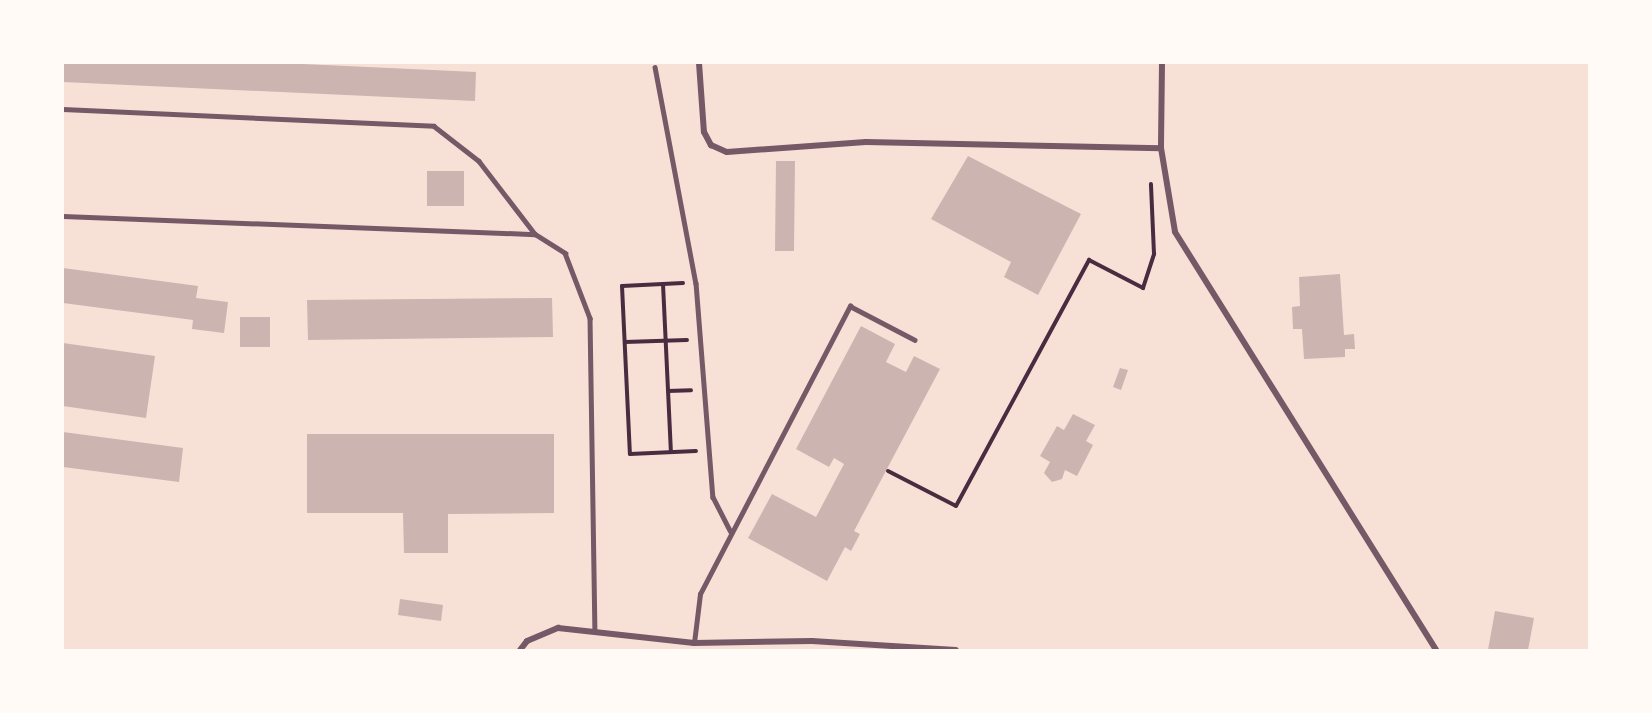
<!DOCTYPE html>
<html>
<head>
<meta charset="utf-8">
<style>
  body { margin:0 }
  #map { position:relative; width:1652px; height:713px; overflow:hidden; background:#f7e1d7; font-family:"Alegreya Sans",sans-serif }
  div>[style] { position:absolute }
  .building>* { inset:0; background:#ccb4b1 }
  .path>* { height:4px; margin:-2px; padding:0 2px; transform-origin:2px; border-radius:2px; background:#4a2c40 }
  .service>* { height:4.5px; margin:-2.25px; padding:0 2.25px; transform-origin:2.25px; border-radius:2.25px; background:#755966 }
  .minor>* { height:6px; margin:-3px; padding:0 3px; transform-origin:3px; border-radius:3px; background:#755966 }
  span { translate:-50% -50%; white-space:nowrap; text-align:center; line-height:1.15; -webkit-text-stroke:4.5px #fffaf5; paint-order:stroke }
  .frame { position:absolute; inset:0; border:64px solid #fffaf5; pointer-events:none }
</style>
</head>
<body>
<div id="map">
  <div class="building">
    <i style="clip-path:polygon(63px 63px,281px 63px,476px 72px,475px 101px,63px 82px)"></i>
    <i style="clip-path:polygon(968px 156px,1081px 214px,1038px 295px,1004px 277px,1011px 262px,931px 219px)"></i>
    <i style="clip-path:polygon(776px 161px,795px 161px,794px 251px,775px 251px)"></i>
    <i style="clip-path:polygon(427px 171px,464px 171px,464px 206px,427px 206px)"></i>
    <i style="clip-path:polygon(63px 268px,198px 286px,196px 298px,228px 302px,224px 333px,192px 329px,193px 320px,63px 303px)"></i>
    <i style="clip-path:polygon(1340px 274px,1344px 335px,1354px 334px,1355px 349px,1345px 349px,1345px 357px,1304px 359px,1302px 329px,1293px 329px,1292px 307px,1300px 306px,1299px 277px)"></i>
    <i style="clip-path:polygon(552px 298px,553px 337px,308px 340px,307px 300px)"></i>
    <i style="clip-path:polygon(240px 317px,270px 317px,270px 347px,240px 347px)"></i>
    <i style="clip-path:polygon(861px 326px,895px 344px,886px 362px,906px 372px,914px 356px,940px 369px,854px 531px,860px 534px,851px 551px,845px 547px,827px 581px,748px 538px,772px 494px,816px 517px,844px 464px,834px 458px,829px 467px,796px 449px)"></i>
    <i style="clip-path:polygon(63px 343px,155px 356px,146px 418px,63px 406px)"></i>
    <i style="clip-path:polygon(1120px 368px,1128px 370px,1121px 390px,1113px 387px)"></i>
    <i style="clip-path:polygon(1073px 414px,1095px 425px,1086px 441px,1093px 445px,1077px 476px,1065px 470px,1062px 479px,1052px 482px,1044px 473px,1050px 462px,1040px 456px,1057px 426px,1064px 430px)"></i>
    <i style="clip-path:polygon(63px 432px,183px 448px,179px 482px,63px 467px)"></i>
    <i style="clip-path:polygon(307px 434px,554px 434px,554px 513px,448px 514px,448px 553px,404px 553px,403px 513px,307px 513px)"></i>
    <i style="clip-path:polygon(400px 599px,443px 605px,441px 621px,398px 615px)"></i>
    <i style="clip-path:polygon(1495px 611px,1534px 618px,1528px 650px,1488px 650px)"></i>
  </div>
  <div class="path">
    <i style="left:683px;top:283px;width:61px;rotate:177.2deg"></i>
    <i style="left:622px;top:286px;width:168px;rotate:87.3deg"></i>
    <i style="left:630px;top:454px;width:66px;rotate:-2.6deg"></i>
    <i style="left:663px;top:284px;width:168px;rotate:87.3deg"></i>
    <i style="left:625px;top:342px;width:62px;rotate:-1.8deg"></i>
    <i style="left:668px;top:391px;width:23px;rotate:-2deg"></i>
    <i style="left:888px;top:471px;width:76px;rotate:27.2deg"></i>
    <i style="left:956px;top:506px;width:280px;rotate:-61.6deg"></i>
    <i style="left:1089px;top:260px;width:61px;rotate:27.4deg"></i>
    <i style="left:1143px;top:288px;width:36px;rotate:-72deg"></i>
    <i style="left:1154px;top:254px;width:70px;rotate:-92.5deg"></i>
  </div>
  <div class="service">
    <i style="left:655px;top:67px;width:220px;rotate:79.3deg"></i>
    <i style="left:696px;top:283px;width:215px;rotate:85.5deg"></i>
    <i style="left:713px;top:497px;width:38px;rotate:63deg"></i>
    <i style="left:63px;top:109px;width:371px;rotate:2.6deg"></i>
    <i style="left:434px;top:126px;width:57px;rotate:37.9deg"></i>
    <i style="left:479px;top:161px;width:92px;rotate:52.5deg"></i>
    <i style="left:535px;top:234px;width:36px;rotate:32deg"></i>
    <i style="left:565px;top:253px;width:70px;rotate:69deg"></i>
    <i style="left:590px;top:318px;width:311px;rotate:89.1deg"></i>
    <i style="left:63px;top:216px;width:472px;rotate:2.2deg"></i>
    <i style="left:694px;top:643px;width:49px;rotate:-83deg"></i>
    <i style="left:700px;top:594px;width:325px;rotate:-62.5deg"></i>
    <i style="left:850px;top:306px;width:73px;rotate:27.6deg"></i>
  </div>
  <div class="minor">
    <i style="left:699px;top:63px;width:69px;rotate:85.9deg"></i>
    <i style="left:704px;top:132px;width:15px;rotate:62deg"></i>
    <i style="left:711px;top:145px;width:17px;rotate:24deg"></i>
    <i style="left:727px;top:152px;width:139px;rotate:-4.1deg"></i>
    <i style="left:866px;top:142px;width:295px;rotate:1.2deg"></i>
    <i style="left:1162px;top:63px;width:85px;rotate:90.7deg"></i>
    <i style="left:1161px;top:148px;width:85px;rotate:80.5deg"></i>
    <i style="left:1175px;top:232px;width:493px;rotate:58deg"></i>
    <i style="left:520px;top:650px;width:11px;rotate:-52deg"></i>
    <i style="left:527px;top:641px;width:34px;rotate:-23deg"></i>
    <i style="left:558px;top:628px;width:137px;rotate:6.3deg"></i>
    <i style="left:694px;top:643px;width:118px;rotate:-1deg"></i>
    <i style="left:812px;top:641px;width:144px;rotate:3.6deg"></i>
  </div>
  <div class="frame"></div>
</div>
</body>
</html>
